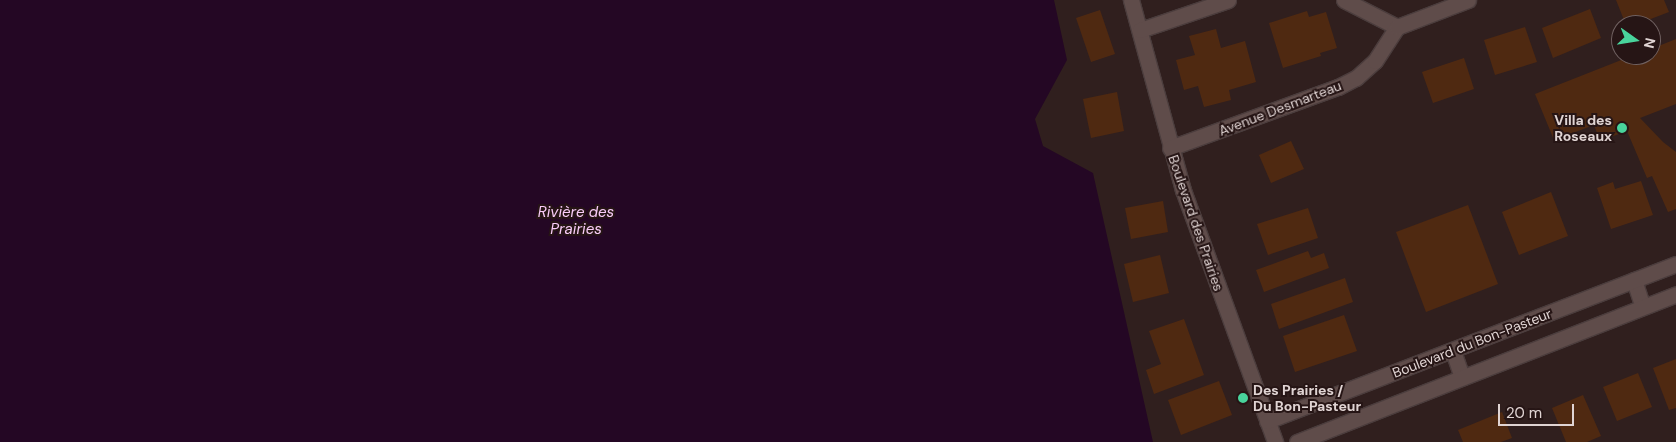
<!DOCTYPE html>
<html>
<head>
<meta charset="utf-8">
<style>
  body { margin:0 }
  #map { position:relative; width:1676px; height:442px; overflow:hidden; background:#301f1e; font-family:"DM Sans",sans-serif }
  div>[style] { position:absolute }
  .water>* { inset:0; background:#240724 }
  .building>* { inset:0; background:#4f2911 }
  .roads { filter:drop-shadow(1px 0 #4b3d3d) drop-shadow(-1px 0 #4b3d3d) drop-shadow(0 1px #4b3d3d) drop-shadow(0 -1px #4b3d3d) }
  .minor>* { height:15px; margin:-7.5px; padding:0 7.5px; transform-origin:7.5px; border-radius:7.5px; background:#5f4c4a }
  .dots>* { width:14px; height:14px; translate:-50% -50%; box-sizing:border-box; border:2px solid #261515; border-radius:50% }
  span { translate:-50% -50%; white-space:nowrap; text-align:center; line-height:1.15; -webkit-text-stroke:4px #261515; paint-order:stroke }
  .street-label { font-size:14px; color:#e0d4d3 }
  .poi-label { font-size:14px; color:#e0d4d3; font-weight:700 }
  .right { translate:-100% -50%; text-align:right }
  .left { translate:0 -50%; text-align:left }
  .water-label { font-size:15px; color:#f9ccf8; font-style:italic }
  .north { position:absolute; left:1611px; top:15px; width:50px; height:50px; box-sizing:border-box; background:#261515; border:1px solid #706161; border-radius:50%; rotate:103deg; font-size:14px; font-weight:700; line-height:20px; text-align:center; color:#e0d4d3 }
  .north::after { content:''; display:block; margin:auto; width:18px; height:22px; background:#49d49c; clip-path:polygon(50% 0,100% 100%,50% 72%,0 100%) }
  .scale { position:absolute; left:1498px; top:404px; width:76px; height:22px; box-sizing:border-box; border:2px solid #e0d4d3; border-top:0; padding-left:6px; font-size:15px; line-height:18px; white-space:nowrap; color:#e0d4d3; -webkit-text-stroke:4px #261515; paint-order:stroke }
</style>
</head>
<body>
<div id="map">
  <div class="water">
    <i style="clip-path:polygon(0 0,1054px 0,1067px 60px,1035px 119px,1043px 146px,1093px 173px,1153px 442px,0 442px)"></i>
  </div>
  <div class="building">
    <i style="clip-path:polygon(1616px 0,1664px 0,1669px 12px,1635px 25px,1626px 25px)"></i>
    <i style="clip-path:polygon(1590px 9px,1601px 38px,1553px 58px,1542px 28px)"></i>
    <i style="clip-path:polygon(1100px 10px,1115px 54px,1091px 62px,1076px 18px)"></i>
    <i style="clip-path:polygon(1307px 11px,1309px 17px,1326px 12px,1337px 48px,1320px 53px,1321px 56px,1283px 68px,1269px 23px)"></i>
    <i style="clip-path:polygon(1525px 27px,1537px 62px,1495px 75px,1484px 40px)"></i>
    <i style="clip-path:polygon(1216px 29px,1221px 48px,1245px 41px,1256px 82px,1229px 90px,1231px 100px,1204px 107px,1198px 86px,1184px 90px,1176px 60px,1195px 55px,1189px 36px)"></i>
    <i style="clip-path:polygon(1676px 39px,1676px 104px,1640px 118px,1663px 142px,1676px 152px,1676px 209px,1668px 212px,1652px 176px,1647px 178px,1627px 131px,1600px 141px,1594px 125px,1554px 140px,1535px 94px,1634px 55px,1651px 55px,1651px 49px)"></i>
    <i style="clip-path:polygon(1464px 58px,1474px 89px,1433px 103px,1422px 72px)"></i>
    <i style="clip-path:polygon(1117px 92px,1124px 131px,1091px 138px,1083px 99px)"></i>
    <i style="clip-path:polygon(1291px 141px,1304px 169px,1271px 183px,1259px 155px)"></i>
    <i style="clip-path:polygon(1641px 181px,1653px 215px,1611px 229px,1597px 188px,1613px 182px,1615px 189px)"></i>
    <i style="clip-path:polygon(1551px 192px,1568px 236px,1519px 255px,1502px 212px)"></i>
    <i style="clip-path:polygon(1163px 201px,1168px 232px,1131px 239px,1125px 208px)"></i>
    <i style="clip-path:polygon(1468px 205px,1498px 284px,1426px 312px,1396px 232px)"></i>
    <i style="clip-path:polygon(1308px 208px,1318px 238px,1268px 255px,1257px 224px)"></i>
    <i style="clip-path:polygon(1308px 251px,1311px 258px,1324px 253px,1329px 268px,1264px 292px,1256px 270px)"></i>
    <i style="clip-path:polygon(1160px 255px,1169px 293px,1133px 302px,1124px 264px)"></i>
    <i style="clip-path:polygon(1345px 278px,1353px 302px,1279px 329px,1271px 304px)"></i>
    <i style="clip-path:polygon(1344px 315px,1357px 351px,1295px 372px,1283px 336px)"></i>
    <i style="clip-path:polygon(1184px 319px,1204px 375px,1154px 394px,1146px 370px,1161px 364px,1149px 331px)"></i>
    <i style="clip-path:polygon(1676px 359px,1676px 408px,1669px 410px,1653px 368px)"></i>
    <i style="clip-path:polygon(1638px 373px,1652px 407px,1617px 421px,1603px 387px)"></i>
    <i style="clip-path:polygon(1219px 381px,1232px 415px,1181px 435px,1168px 400px)"></i>
    <i style="clip-path:polygon(1583px 395px,1601px 436px,1587px 442px,1566px 442px,1552px 408px)"></i>
    <i style="clip-path:polygon(1502px 412px,1512px 438px,1501px 442px,1463px 442px,1458px 430px)"></i>
  </div>
  <div class="roads">
    <div class="minor">
      <i style="left:1131px;top:0;width:197px;rotate:74.7deg"></i>
      <i style="left:1183px;top:190px;width:268px;rotate:69.9deg"></i>
      <i style="left:1344px;top:0;width:59px;rotate:27deg"></i>
      <i style="left:1140px;top:30px;width:93px;rotate:-18.8deg"></i>
      <i style="left:1170px;top:148px;width:179px;rotate:-20deg"></i>
      <i style="left:1338px;top:87px;width:20px;rotate:-27deg"></i>
      <i style="left:1356px;top:78px;width:25px;rotate:-42deg"></i>
      <i style="left:1375px;top:61px;width:40px;rotate:-57.1deg"></i>
      <i style="left:1397px;top:27px;width:76px;rotate:-20.8deg"></i>
      <i style="left:1634px;top:280px;width:28px;rotate:72deg"></i>
      <i style="left:1453px;top:351px;width:28px;rotate:71deg"></i>
      <i style="left:1267px;top:421px;width:438px;rotate:-21deg"></i>
      <i style="left:1297px;top:442px;width:407px;rotate:-21.3deg"></i>
    </div>
  </div>
  <div class="dots">
    <i style="left:1622px;top:128px;background:#49d49c"></i>
    <i style="left:1243px;top:398px;background:#49d49c"></i>
  </div>
  <div class="street-label">
    <span style="left:1280px;top:108px;rotate:-21deg">Avenue Desmarteau</span>
    <span style="left:1196px;top:223px;rotate:71deg">Boulevard des Prairies</span>
    <span style="left:1472px;top:343px;rotate:-21deg">Boulevard du Bon-Pasteur</span>
  </div>
  <div class="poi-label">
    <span class="right" style="left:1612px;top:128px">Villa des<br>Roseaux</span>
    <span class="left" style="left:1253px;top:398px">Des Prairies /<br>Du Bon-Pasteur</span>
  </div>
  <div class="water-label">
    <span style="left:576px;top:221px">Rivière des<br>Prairies</span>
  </div>
  <div class="north">N</div>
  <div class="scale">20 m</div>
</div>
</body>
</html>
